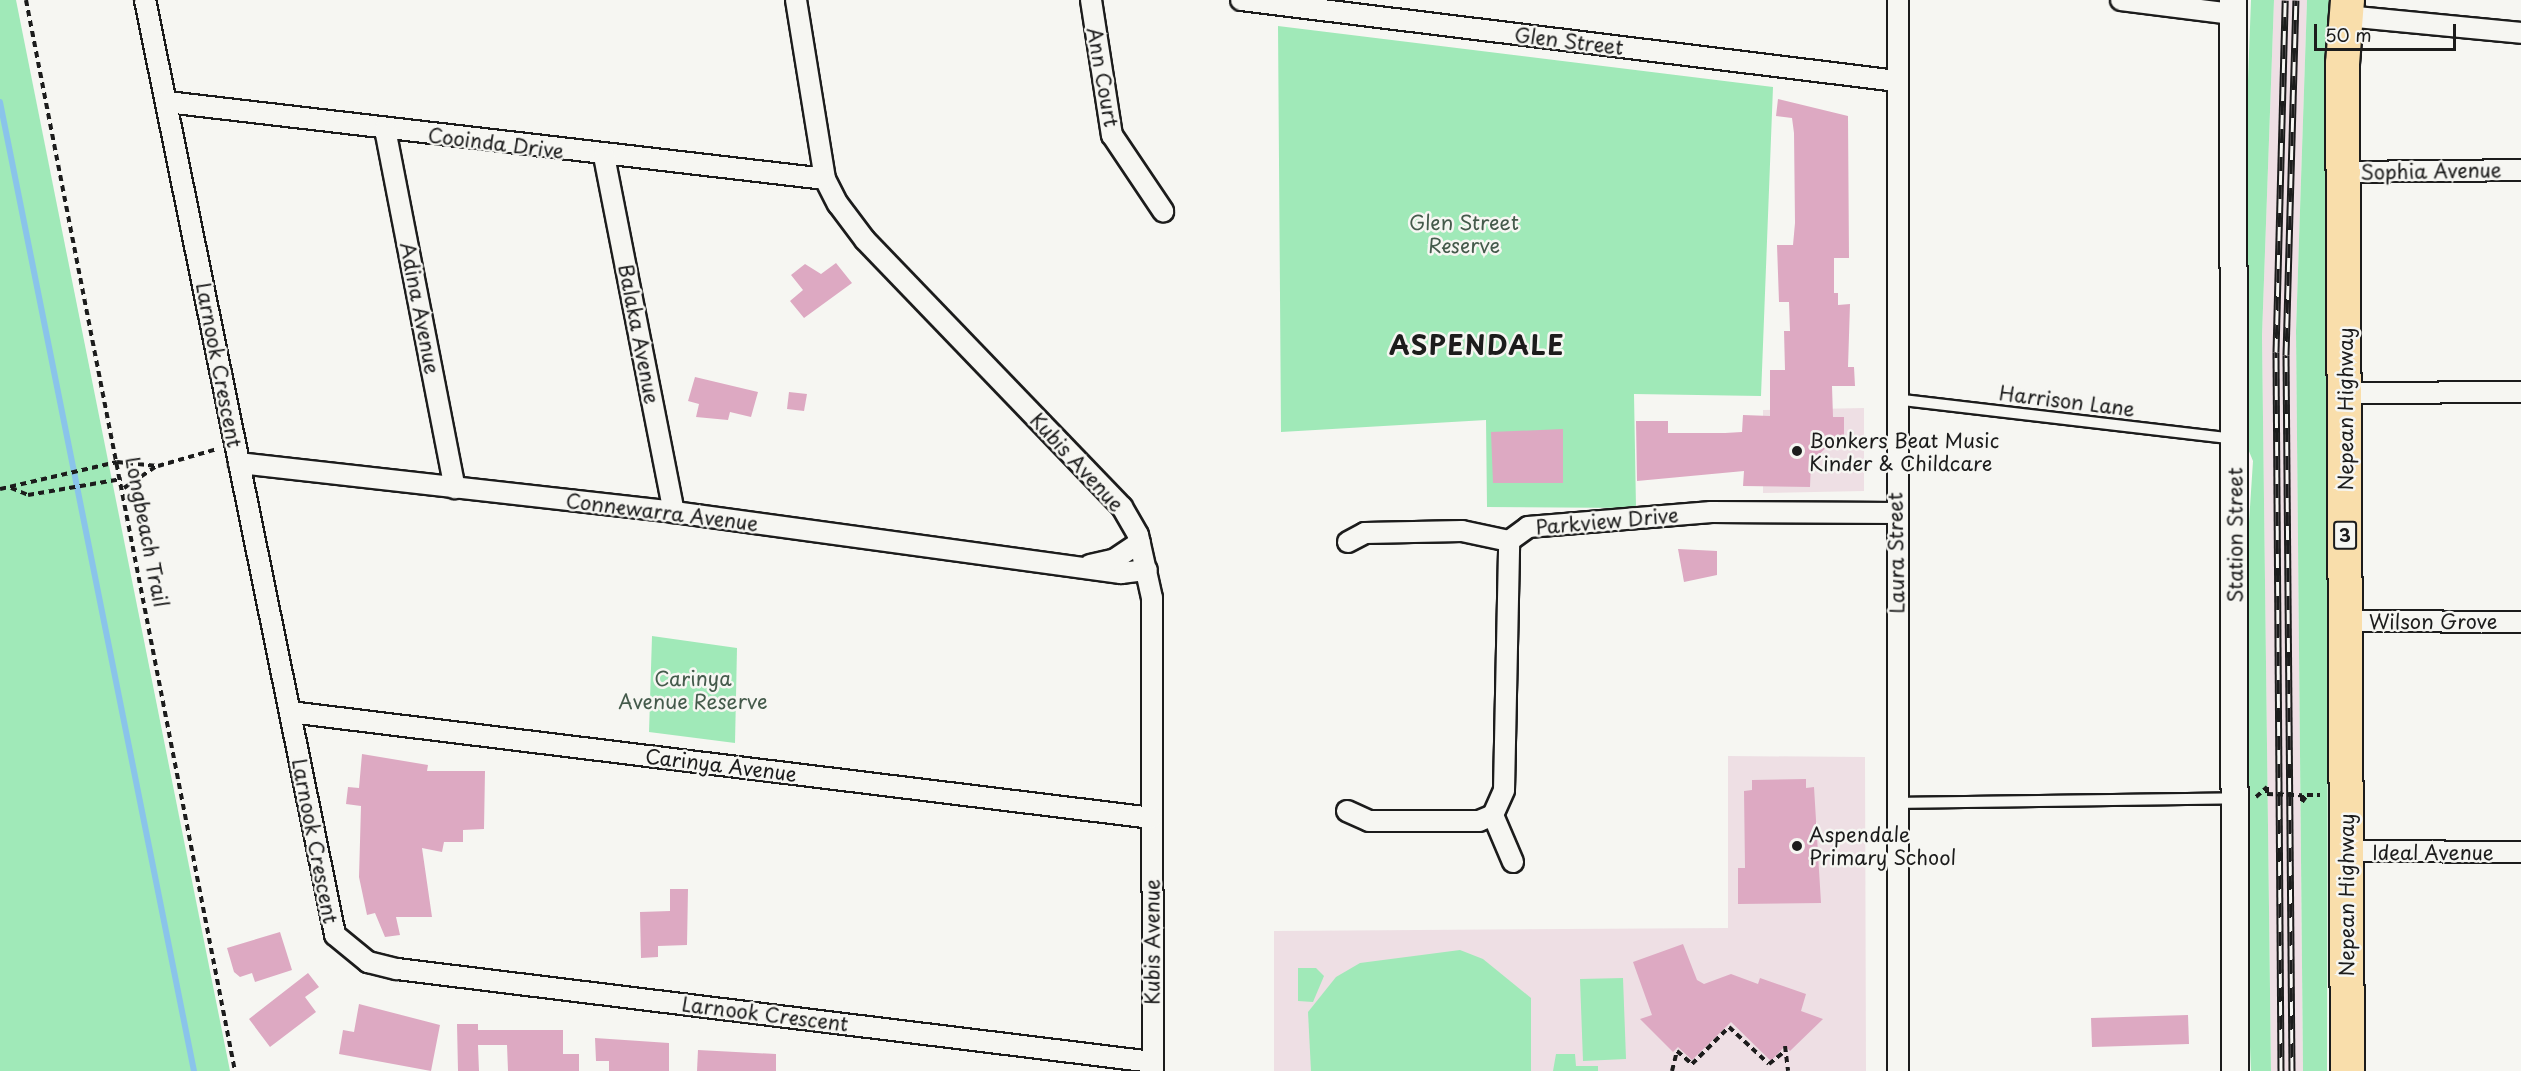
<!DOCTYPE html>
<html>
<head>
<meta charset="utf-8">
<style>
  body { margin:0 }
  #map { position:relative; width:2521px; height:1071px; overflow:hidden; background:#f6f6f2; font-family:"Playpen Sans",sans-serif }
  div>[style] { position:absolute }
  .built>* { inset:0; background:#eedfe4 }
  .green>* { inset:0; background:#a0e9b8 }
  .stream>* { height:6px; margin:-3px; padding:0 3px; transform-origin:3px; border-radius:3px; background:#8ac4ea }
  .building>* { inset:0; background:#dda9c2 }
  .path>* { height:4px; margin-top:-2px; transform-origin:0; background:repeating-linear-gradient(90deg,#1c1c1c 0 6px,transparent 0 10.5px) }
  .roads { filter:drop-shadow(2px 0 #1c1c1c) drop-shadow(-2px 0 #1c1c1c) drop-shadow(0 2px #1c1c1c) drop-shadow(0 -2px #1c1c1c) }
  .service>* { height:10px; margin:-5px; padding:0 5px; transform-origin:5px; border-radius:5px; background:#f6f6f2 }
  .minor>* { height:20px; margin:-10px; padding:0 10px; transform-origin:10px; border-radius:10px; background:#f6f6f2 }
  .tertiary>* { height:26px; margin:-13px; padding:0 13px; transform-origin:13px; border-radius:13px; background:#f6f6f2 }
  .trunk>* { height:33px; margin:-16.5px; padding:0 16.5px; transform-origin:16.5px; border-radius:16.5px; background:#f9deab }
  .rail>* { height:7px; margin-top:-3.5px; transform-origin:0; background:repeating-linear-gradient(90deg,#f6f6f2 0 14px,#1c1c1c 0 28px); box-sizing:border-box; border-block:2px solid #1c1c1c }
  .dots>* { width:16px; height:16px; translate:-50% -50%; box-sizing:border-box; border:3px solid #f6f6f2; border-radius:50% }
  span { translate:-50% -50%; white-space:nowrap; text-align:center; line-height:1.15; -webkit-text-stroke:5px #f6f6f2; paint-order:stroke }
  .shield-label span { padding:2px 4px; background:#f6f6f2; border:2px solid; border-radius:4px; -webkit-text-stroke-width:0 }
  .shield-label { font-size:18px; color:#1c1c1c; font-weight:700 }
  .street-label { font-size:20px; color:#1c1c1c }
  .park-label { font-size:20px; color:#445a4b }
  .poi-label { font-size:20px; color:#1c1c1c }
  .left { translate:0 -50%; text-align:left }
  .district-label { font-size:26px; color:#1c1c1c; font-weight:700; letter-spacing:1.5px }
  .scale { position:absolute; left:2314px; top:24px; width:142px; height:27px; box-sizing:border-box; border:3px solid #1c1c1c; border-top:0; padding-left:8px; font-size:18px; line-height:21px; white-space:nowrap; color:#1c1c1c; -webkit-text-stroke:4px #f6f6f2; paint-order:stroke }
</style>
</head>
<body>
<div id="map">
  <div class="built">
    <i style="clip-path:polygon(2274px 0,2307px 0,2296px 331px,2303px 1071px,2271px 1071px,2262px 336px)"></i>
    <i style="clip-path:polygon(1864px 408px,1864px 491px,1763px 493px,1763px 410px)"></i>
    <i style="clip-path:polygon(1728px 756px,1865px 757px,1866px 1071px,1274px 1071px,1274px 931px,1728px 928px)"></i>
  </div>
  <div class="green">
    <i style="clip-path:polygon(0 0,16px 0,230px 1071px,0 1071px)"></i>
    <i style="clip-path:polygon(2251px 0,2274px 0,2262px 336px,2271px 1071px,2251px 1071px,2247px 973px,2244px 599px,2253px 461px,2246px 444px,2243px 214px)"></i>
    <i style="clip-path:polygon(2307px 0,2329px 0,2327px 1071px,2303px 1071px,2296px 331px)"></i>
    <i style="clip-path:polygon(1278px 26px,1773px 87px,1761px 396px,1634px 394px,1636px 508px,1487px 507px,1486px 420px,1281px 432px)"></i>
    <i style="clip-path:polygon(652px 636px,737px 648px,735px 743px,649px 732px)"></i>
    <i style="clip-path:polygon(1460px 950px,1483px 959px,1531px 998px,1531px 1071px,1311px 1071px,1308px 1012px,1336px 977px,1360px 963px)"></i>
    <i style="clip-path:polygon(1298px 968px,1316px 968px,1324px 976px,1313px 1002px,1298px 1001px)"></i>
    <i style="clip-path:polygon(1623px 978px,1626px 1059px,1583px 1061px,1580px 979px)"></i>
    <i style="clip-path:polygon(1556px 1054px,1575px 1054px,1576px 1066px,1598px 1066px,1598px 1071px,1553px 1071px)"></i>
  </div>
  <div class="stream">
    <i style="left:0;top:102px;width:988px;rotate:78.68deg"></i>
  </div>
  <div class="building">
    <i style="clip-path:polygon(1778px 99px,1848px 116px,1849px 258px,1834px 258px,1834px 293px,1838px 293px,1838px 305px,1850px 304px,1848px 367px,1854px 367px,1855px 386px,1832px 386px,1833px 417px,1844px 417px,1844px 442px,1832px 442px,1811px 462px,1810px 487px,1743px 486px,1744px 471px,1637px 481px,1636px 421px,1668px 421px,1668px 433px,1725px 433px,1742px 432px,1743px 415px,1770px 416px,1770px 370px,1785px 370px,1784px 331px,1790px 331px,1789px 302px,1779px 302px,1777px 245px,1793px 245px,1795px 223px,1794px 133px,1792px 118px,1776px 116px)"></i>
    <i style="clip-path:polygon(836px 263px,852px 283px,804px 318px,790px 301px,803px 290px,791px 275px,805px 264px,821px 274px)"></i>
    <i style="clip-path:polygon(695px 377px,758px 392px,751px 417px,730px 412px,728px 420px,696px 417px,699px 404px,688px 401px)"></i>
    <i style="clip-path:polygon(789px 392px,807px 394px,804px 411px,787px 409px)"></i>
    <i style="clip-path:polygon(1563px 429px,1563px 483px,1493px 483px,1491px 432px)"></i>
    <i style="clip-path:polygon(1678px 549px,1717px 551px,1717px 575px,1684px 582px)"></i>
    <i style="clip-path:polygon(362px 754px,428px 765px,427px 771px,485px 771px,484px 829px,463px 830px,463px 842px,444px 842px,442px 852px,422px 848px,432px 917px,396px 917px,400px 935px,385px 937px,375px 913px,367px 915px,359px 877px,361px 806px,346px 804px,348px 787px,359px 788px)"></i>
    <i style="clip-path:polygon(1806px 779px,1806px 788px,1814px 787px,1821px 903px,1738px 904px,1738px 868px,1745px 868px,1744px 791px,1752px 790px,1752px 780px)"></i>
    <i style="clip-path:polygon(670px 889px,688px 889px,687px 945px,658px 946px,658px 957px,641px 958px,640px 912px,670px 911px)"></i>
    <i style="clip-path:polygon(280px 932px,292px 970px,255px 982px,252px 973px,240px 977px,234px 972px,227px 948px)"></i>
    <i style="clip-path:polygon(1683px 944px,1697px 980px,1704px 984px,1731px 974px,1758px 984px,1760px 978px,1806px 994px,1801px 1011px,1823px 1019px,1790px 1051px,1785px 1046px,1771px 1061px,1731px 1022px,1692px 1060px,1678px 1047px,1673px 1052px,1640px 1019px,1652px 1015px,1633px 962px)"></i>
    <i style="clip-path:polygon(308px 973px,319px 987px,305px 997px,316px 1012px,270px 1047px,249px 1019px)"></i>
    <i style="clip-path:polygon(359px 1004px,440px 1025px,431px 1071px,339px 1054px,343px 1030px,354px 1032px)"></i>
    <i style="clip-path:polygon(2188px 1015px,2189px 1044px,2092px 1047px,2091px 1018px)"></i>
    <i style="clip-path:polygon(457px 1024px,478px 1024px,478px 1030px,563px 1030px,563px 1054px,579px 1054px,579px 1071px,508px 1071px,507px 1045px,478px 1045px,479px 1071px,458px 1071px)"></i>
    <i style="clip-path:polygon(595px 1038px,669px 1043px,669px 1071px,609px 1071px,609px 1061px,596px 1061px)"></i>
    <i style="clip-path:polygon(698px 1050px,776px 1054px,776px 1071px,697px 1071px)"></i>
  </div>
  <div class="path">
    <i style="left:26px;top:0;width:1091px;rotate:78.96deg"></i>
    <i style="left:11px;top:488px;width:18px;rotate:22deg"></i>
    <i style="left:28px;top:495px;width:95px;rotate:-9.7deg"></i>
    <i style="left:124px;top:488px;width:40px;rotate:-34deg"></i>
    <i style="left:0;top:489px;width:120px;rotate:-13deg"></i>
    <i style="left:117px;top:462px;width:41px;rotate:5.6deg"></i>
    <i style="left:158px;top:466px;width:61px;rotate:-16.1deg"></i>
    <i style="left:2256px;top:797px;width:15px;rotate:-42deg"></i>
    <i style="left:2267px;top:787px;width:7px;rotate:90deg"></i>
    <i style="left:2267px;top:794px;width:35px;rotate:2deg"></i>
    <i style="left:2302px;top:795px;width:7px;rotate:90deg"></i>
    <i style="left:2302px;top:802px;width:9px;rotate:-54deg"></i>
    <i style="left:2307px;top:795px;width:13px"></i>
    <i style="left:1785px;top:1046px;width:25px;rotate:83deg"></i>
    <i style="left:1672px;top:1071px;width:21px;rotate:-76deg"></i>
    <i style="left:1677px;top:1051px;width:20px;rotate:41deg"></i>
    <i style="left:1692px;top:1064px;width:52px;rotate:-45deg"></i>
    <i style="left:1729px;top:1027px;width:54px;rotate:42.8deg"></i>
    <i style="left:1769px;top:1064px;width:22px;rotate:-39deg"></i>
  </div>
  <div class="roads">
    <div class="service">
      <i style="left:1895px;top:399px;width:341px;rotate:6.7deg"></i>
      <i style="left:1897px;top:803px;width:339px;rotate:-0.8deg"></i>
    </div>
    <div class="minor">
      <i style="left:145px;top:0;width:954px;rotate:78.51deg"></i>
      <i style="left:335px;top:935px;width:43px;rotate:39.3deg"></i>
      <i style="left:368px;top:962px;width:30px;rotate:14deg"></i>
      <i style="left:397px;top:969px;width:761px;rotate:7.02deg"></i>
      <i style="left:796px;top:0;width:181px;rotate:80.8deg"></i>
      <i style="left:825px;top:179px;width:28px;rotate:63deg"></i>
      <i style="left:838px;top:204px;width:45px;rotate:53.1deg"></i>
      <i style="left:865px;top:240px;width:371px;rotate:46.1deg"></i>
      <i style="left:1122px;top:507px;width:32px;rotate:60deg"></i>
      <i style="left:1138px;top:535px;width:65px;rotate:77.5deg"></i>
      <i style="left:1152px;top:598px;width:473px;rotate:89.9deg"></i>
      <i style="left:1091px;top:0;width:137px;rotate:81.2deg"></i>
      <i style="left:1112px;top:135px;width:92px;rotate:56.1deg"></i>
      <i style="left:1241px;top:0;width:661px;rotate:7.04deg"></i>
      <i style="left:1898px;top:0;width:1071px;rotate:90deg"></i>
      <i style="left:2121px;top:0;width:112px;rotate:7.2deg"></i>
      <i style="left:2346px;top:16px;width:176px;rotate:5.5deg"></i>
      <i style="left:167px;top:102px;width:662px;rotate:6.67deg"></i>
      <i style="left:385px;top:129px;width:366px;rotate:79deg"></i>
      <i style="left:604px;top:156px;width:363px;rotate:78.9deg"></i>
      <i style="left:2342px;top:172px;width:179px;rotate:-0.6deg"></i>
      <i style="left:2345px;top:393px;width:176px;rotate:-0.3deg"></i>
      <i style="left:239px;top:463px;width:438px;rotate:6.4deg"></i>
      <i style="left:674px;top:512px;width:451px;rotate:7.8deg"></i>
      <i style="left:1121px;top:573px;width:26px;rotate:-7deg"></i>
      <i style="left:1348px;top:542px;width:19px;rotate:-28deg"></i>
      <i style="left:1365px;top:533px;width:97px;rotate:-1.2deg"></i>
      <i style="left:1462px;top:531px;width:48px;rotate:12deg"></i>
      <i style="left:1090px;top:565px;width:26px;rotate:-13deg"></i>
      <i style="left:1115px;top:559px;width:30px;rotate:-34deg"></i>
      <i style="left:2345px;top:621px;width:176px;rotate:0.3deg"></i>
      <i style="left:290px;top:712px;width:868px;rotate:7.01deg"></i>
      <i style="left:1347px;top:811px;width:24px;rotate:24deg"></i>
      <i style="left:1369px;top:821px;width:110px"></i>
      <i style="left:1479px;top:821px;width:15px;rotate:-23deg"></i>
      <i style="left:2346px;top:851px;width:175px;rotate:0.3deg"></i>
      <i style="left:1513px;top:862px;width:51px;rotate:-113.1deg"></i>
      <i style="left:1493px;top:815px;width:27px;rotate:-66deg"></i>
      <i style="left:1504px;top:790px;width:249px;rotate:-88.8deg"></i>
      <i style="left:1509px;top:541px;width:24px;rotate:-36deg"></i>
      <i style="left:1528px;top:527px;width:184px;rotate:-4.7deg"></i>
      <i style="left:1711px;top:512px;width:185px;rotate:0.3deg"></i>
    </div>
    <div class="tertiary">
      <i style="left:2233px;top:0;width:1071px;rotate:89.89deg"></i>
    </div>
    <div class="trunk">
      <i style="left:2347px;top:0;width:63px;rotate:94.5deg"></i>
      <i style="left:2342px;top:63px;width:1008px;rotate:89.72deg"></i>
    </div>
  </div>
  <div class="rail">
    <i style="left:2281px;top:1071px;width:719px;rotate:-90.4deg"></i>
    <i style="left:2276px;top:352px;width:352px;rotate:-88.5deg"></i>
    <i style="left:2292px;top:1071px;width:716px;rotate:-90.48deg"></i>
    <i style="left:2286px;top:355px;width:355px;rotate:-88.4deg"></i>
  </div>
  <div class="dots">
    <i style="left:1797px;top:451px;background:#1c1c1c"></i>
    <i style="left:1797px;top:846px;background:#1c1c1c"></i>
  </div>
  <div class="shield-label">
    <span style="left:2345px;top:535px">3</span>
  </div>
  <div class="street-label">
    <span style="left:1569px;top:41px;rotate:7deg">Glen Street</span>
    <span style="left:1103px;top:77px;rotate:80deg">Ann Court</span>
    <span style="left:496px;top:143px;rotate:7deg">Cooinda Drive</span>
    <span style="left:2431px;top:171px;rotate:-1deg">Sophia Avenue</span>
    <span style="left:420px;top:308px;rotate:79deg">Adina Avenue</span>
    <span style="left:639px;top:334px;rotate:79deg">Balaka Avenue</span>
    <span style="left:219px;top:365px;rotate:79deg">Larnook Crescent</span>
    <span style="left:2067px;top:401px;rotate:7deg">Harrison Lane</span>
    <span style="left:2345px;top:409px;rotate:-90deg">Nepean Highway</span>
    <span style="left:1077px;top:462px;rotate:47deg">Kubis Avenue</span>
    <span style="left:662px;top:512px;rotate:7deg">Connewarra Avenue</span>
    <span style="left:1607px;top:521px;rotate:-5deg">Parkview Drive</span>
    <span style="left:147px;top:532px;rotate:79deg">Longbeach Trail</span>
    <span style="left:2235px;top:535px;rotate:-90deg">Station Street</span>
    <span style="left:1896px;top:553px;rotate:-91deg">Laura Street</span>
    <span style="left:2433px;top:621px">Wilson Grove</span>
    <span style="left:721px;top:765px;rotate:7deg">Carinya Avenue</span>
    <span style="left:315px;top:841px;rotate:79deg">Larnook Crescent</span>
    <span style="left:2433px;top:852px">Ideal Avenue</span>
    <span style="left:2346px;top:895px;rotate:-90deg">Nepean Highway</span>
    <span style="left:1152px;top:942px;rotate:-90deg">Kubis Avenue</span>
    <span style="left:765px;top:1014px;rotate:7deg">Larnook Crescent</span>
  </div>
  <div class="park-label">
    <span style="left:1464px;top:234px">Glen Street<br>Reserve</span>
    <span style="left:693px;top:690px">Carinya<br>Avenue Reserve</span>
  </div>
  <div class="poi-label">
    <span class="left" style="left:1809px;top:452px">Bonkers Beat Music<br>Kinder &amp; Childcare</span>
    <span class="left" style="left:1809px;top:846px">Aspendale<br>Primary School</span>
  </div>
  <div class="district-label">
    <span style="left:1477px;top:345px">ASPENDALE</span>
  </div>
  <div class="scale">50 m</div>
</div>
</body>
</html>
